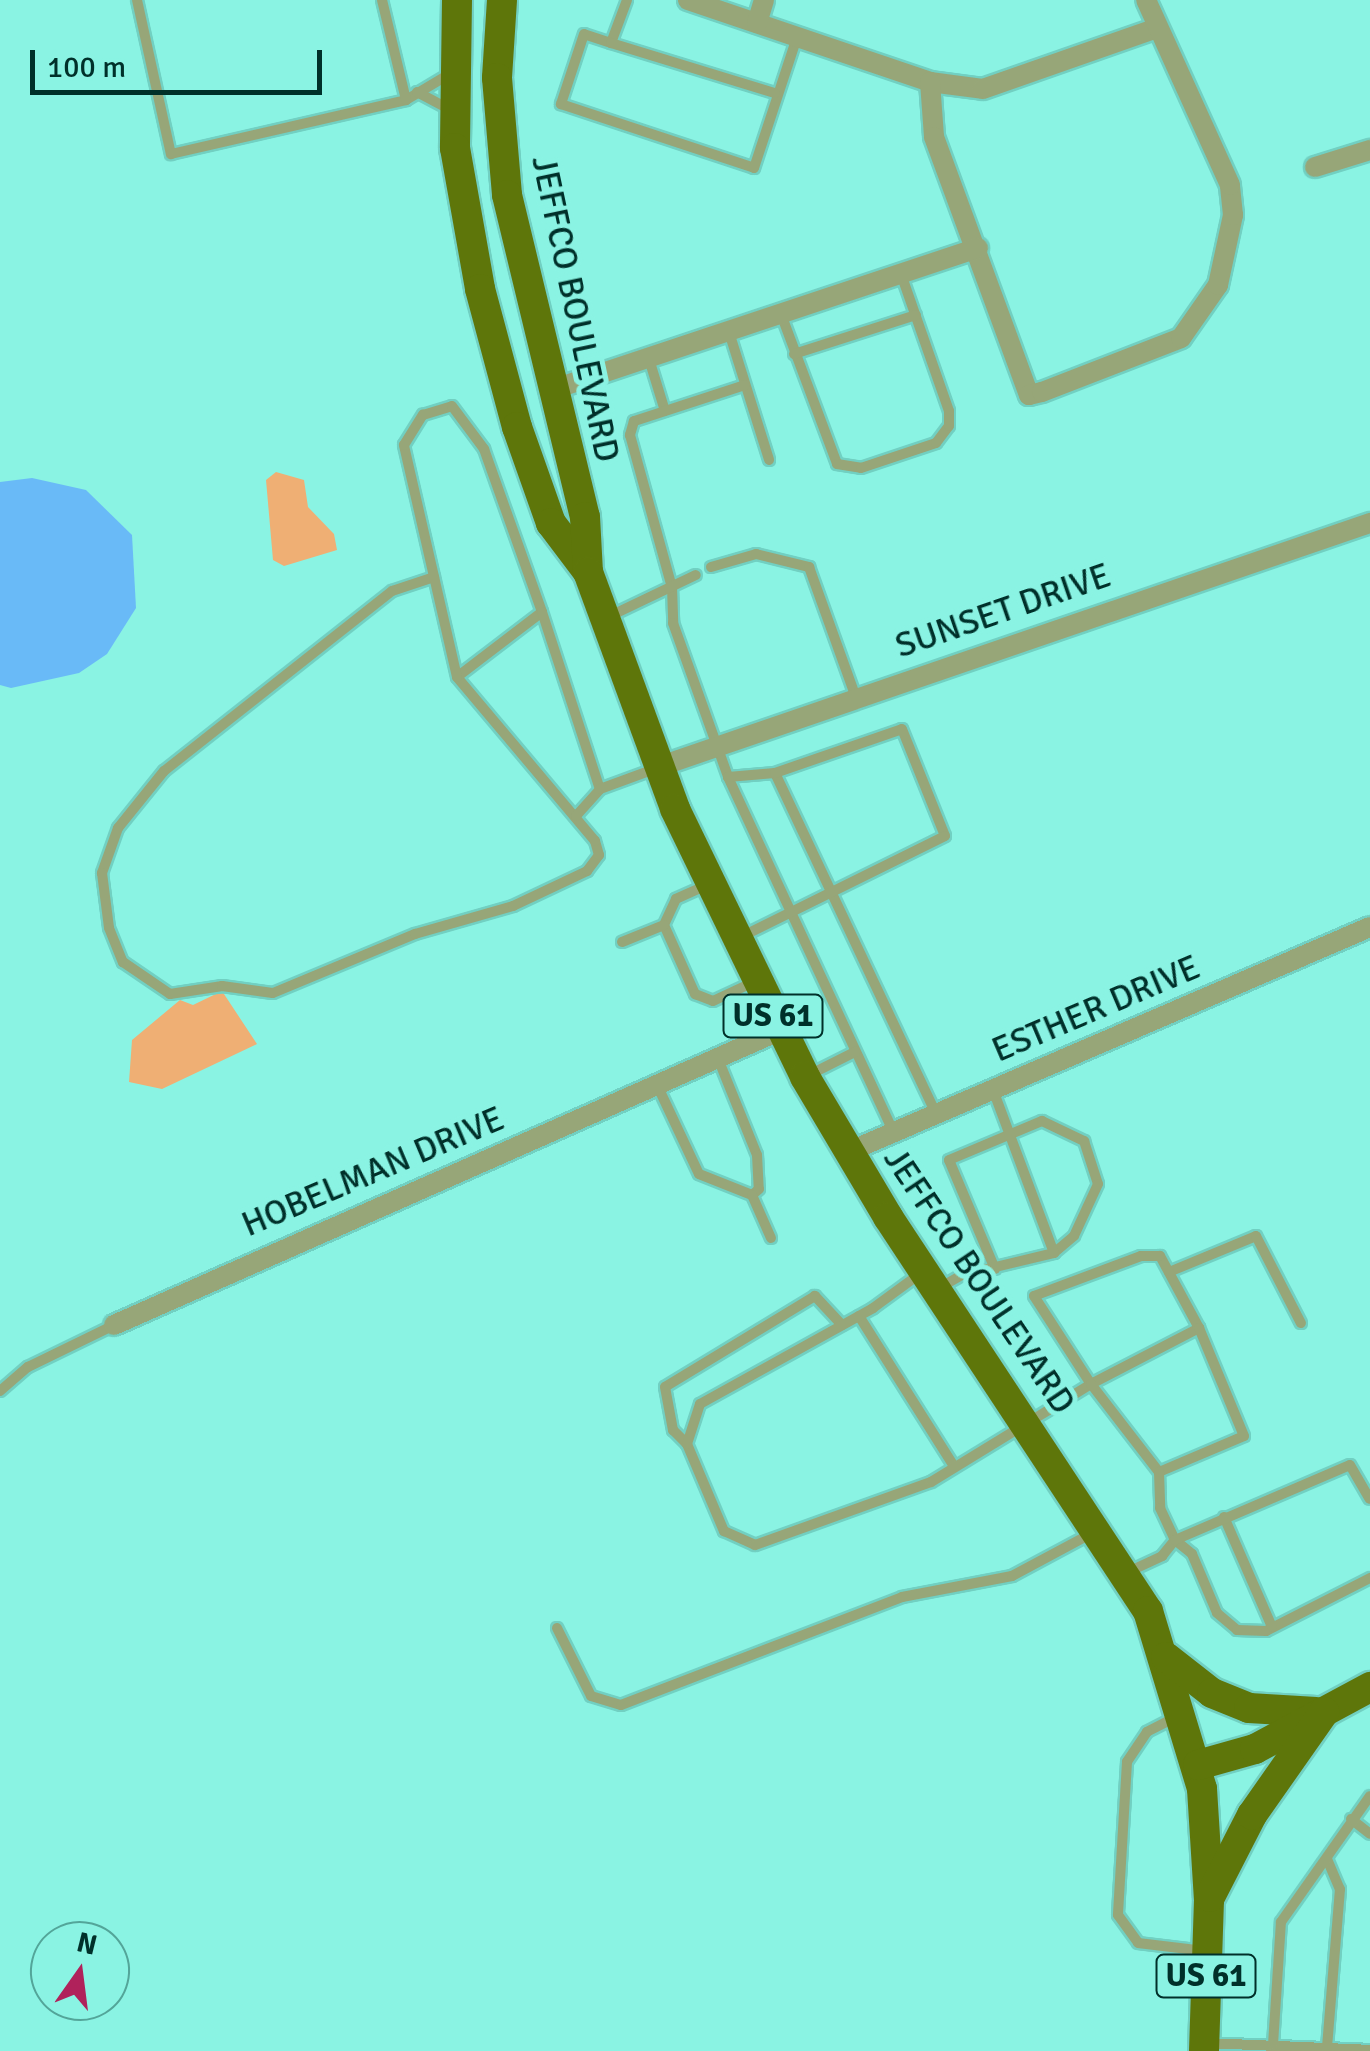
<!DOCTYPE html>
<html>
<head>
<meta charset="utf-8">
<style>
  body { margin:0 }
  #map { position:relative; width:1370px; height:2051px; overflow:hidden; background:#8af3e3; font-family:Signika,sans-serif }
  div>[style] { position:absolute }
  .green>* { inset:0; background:#efaf74 }
  .water>* { inset:0; background:#69baf7 }
  .roads { filter:drop-shadow(2px 0 #71d0c2) drop-shadow(-2px 0 #71d0c2) drop-shadow(0 2px #71d0c2) drop-shadow(0 -2px #71d0c2) }
  .lane>* { height:10px; margin:-5px; padding:0 5px; transform-origin:5px; border-radius:5px; background:#97a678 }
  .street>* { height:20px; margin:-10px; padding:0 10px; transform-origin:10px; border-radius:10px; background:#97a678 }
  .primary>* { height:30px; margin:-15px; padding:0 15px; transform-origin:15px; border-radius:15px; background:#5e760a }
  span { translate:-50% -50%; white-space:nowrap; text-align:center; line-height:1.15; -webkit-text-stroke:10px #8af3e3; paint-order:stroke }
  .shield-label span { padding:2px 8px; background:#8af3e3; border:2px solid; border-radius:8px; -webkit-text-stroke-width:0 }
  .shield-label { font-size:32px; color:#00302a; font-weight:700 }
  .street-label { font-size:35px; color:#00302a }
  .north { position:absolute; left:30px; top:1921px; width:100px; height:100px; box-sizing:border-box; background:#8af3e3; border:2px solid #53a599; border-radius:50%; rotate:14deg; font-size:28px; font-weight:700; line-height:40px; text-align:center; color:#00302a }
  .north::after { content:''; display:block; margin:auto; width:35px; height:45px; background:#b0225b; clip-path:polygon(50% 0,100% 100%,50% 72%,0 100%) }
  .scale { position:absolute; left:30px; top:50px; width:292px; height:45px; box-sizing:border-box; border:5px solid #00302a; border-top:0; padding-left:12px; font-size:30px; line-height:35px; white-space:nowrap; color:#00302a; -webkit-text-stroke:8px #8af3e3; paint-order:stroke }
</style>
</head>
<body>
<div id="map">
  <div class="green">
    <i style="clip-path:polygon(276px 472px,304px 480px,308px 507px,334px 534px,337px 550px,284px 566px,273px 560px,266px 480px)"></i>
    <i style="clip-path:polygon(222px 991px,257px 1044px,162px 1089px,129px 1082px,132px 1040px,180px 1000px,193px 1005px)"></i>
  </div>
  <div class="water">
    <i style="clip-path:polygon(32px 478px,86px 490px,132px 535px,136px 608px,107px 654px,79px 673px,11px 688px,0 685px,0 482px)"></i>
  </div>
  <div class="roads">
    <div class="lane">
      <i style="left:137px;top:0;width:158px;rotate:77.6deg"></i>
      <i style="left:171px;top:154px;width:241px;rotate:-12.9deg"></i>
      <i style="left:406px;top:100px;width:55px;rotate:-30.8deg"></i>
      <i style="left:382px;top:0;width:103px;rotate:76.5deg"></i>
      <i style="left:627px;top:0;width:46px;rotate:110.4deg"></i>
      <i style="left:611px;top:43px;width:28px;rotate:-162deg"></i>
      <i style="left:584px;top:34px;width:74px;rotate:108.2deg"></i>
      <i style="left:561px;top:104px;width:203px;rotate:18.3deg"></i>
      <i style="left:754px;top:168px;width:138px;rotate:-71.8deg"></i>
      <i style="left:611px;top:43px;width:171px;rotate:17deg"></i>
      <i style="left:417px;top:92px;width:38px;rotate:28deg"></i>
      <i style="left:781px;top:314px;width:160px;rotate:69.5deg"></i>
      <i style="left:837px;top:464px;width:24px;rotate:9deg"></i>
      <i style="left:861px;top:468px;width:79px;rotate:-18.4deg"></i>
      <i style="left:936px;top:443px;width:21px;rotate:-53deg"></i>
      <i style="left:949px;top:426px;width:15px;rotate:-90deg"></i>
      <i style="left:949px;top:411px;width:145px;rotate:-109.3deg"></i>
      <i style="left:729px;top:332px;width:134px;rotate:72.6deg"></i>
      <i style="left:794px;top:354px;width:128px;rotate:-17.7deg"></i>
      <i style="left:649px;top:359px;width:54px;rotate:72.9deg"></i>
      <i style="left:745px;top:385px;width:117px;rotate:162deg"></i>
      <i style="left:634px;top:421px;width:15px;rotate:106deg"></i>
      <i style="left:630px;top:435px;width:158px;rotate:74.6deg"></i>
      <i style="left:672px;top:587px;width:36px;rotate:88deg"></i>
      <i style="left:673px;top:623px;width:164px;rotate:70.3deg"></i>
      <i style="left:728px;top:777px;width:391px;rotate:65deg"></i>
      <i style="left:711px;top:567px;width:47px;rotate:-16.1deg"></i>
      <i style="left:756px;top:554px;width:55px;rotate:13.8deg"></i>
      <i style="left:809px;top:567px;width:136px;rotate:70.2deg"></i>
      <i style="left:434px;top:577px;width:44px;rotate:161.6deg"></i>
      <i style="left:392px;top:591px;width:290px;rotate:141.7deg"></i>
      <i style="left:164px;top:771px;width:73px;rotate:128.9deg"></i>
      <i style="left:118px;top:828px;width:48px;rotate:109.6deg"></i>
      <i style="left:102px;top:873px;width:55px;rotate:82.7deg"></i>
      <i style="left:109px;top:928px;width:37px;rotate:68deg"></i>
      <i style="left:123px;top:962px;width:57px;rotate:34.2deg"></i>
      <i style="left:170px;top:994px;width:53px;rotate:-8.7deg"></i>
      <i style="left:222px;top:986px;width:51px;rotate:7.8deg"></i>
      <i style="left:273px;top:993px;width:154px;rotate:-22.6deg"></i>
      <i style="left:415px;top:934px;width:102px;rotate:-15.9deg"></i>
      <i style="left:513px;top:906px;width:82px;rotate:-25.3deg"></i>
      <i style="left:587px;top:871px;width:20px;rotate:-53deg"></i>
      <i style="left:599px;top:855px;width:15px;rotate:-106deg"></i>
      <i style="left:595px;top:841px;width:214px;rotate:-130.1deg"></i>
      <i style="left:542px;top:612px;width:107px;rotate:142.6deg"></i>
      <i style="left:457px;top:677px;width:238px;rotate:-102.9deg"></i>
      <i style="left:404px;top:445px;width:36px;rotate:-58deg"></i>
      <i style="left:423px;top:415px;width:30px;rotate:-17deg"></i>
      <i style="left:452px;top:406px;width:54px;rotate:53.3deg"></i>
      <i style="left:484px;top:449px;width:173px;rotate:70.4deg"></i>
      <i style="left:542px;top:612px;width:186px;rotate:71.9deg"></i>
      <i style="left:610px;top:616px;width:95px;rotate:-25.5deg"></i>
      <i style="left:775px;top:773px;width:377px;rotate:64.7deg"></i>
      <i style="left:728px;top:777px;width:47px;rotate:-4.9deg"></i>
      <i style="left:775px;top:773px;width:134px;rotate:-19.1deg"></i>
      <i style="left:902px;top:729px;width:115px;rotate:68.1deg"></i>
      <i style="left:945px;top:836px;width:225px;rotate:153.7deg"></i>
      <i style="left:576px;top:816px;width:36px;rotate:-48deg"></i>
      <i style="left:600px;top:789px;width:61px;rotate:-20.2deg"></i>
      <i style="left:707px;top:885px;width:34px;rotate:156deg"></i>
      <i style="left:676px;top:899px;width:29px;rotate:115deg"></i>
      <i style="left:664px;top:925px;width:76px;rotate:65.8deg"></i>
      <i style="left:695px;top:994px;width:19px;rotate:21deg"></i>
      <i style="left:713px;top:1001px;width:45px;rotate:-24.9deg"></i>
      <i style="left:622px;top:942px;width:45px;rotate:-22deg"></i>
      <i style="left:719px;top:1061px;width:101px;rotate:68deg"></i>
      <i style="left:757px;top:1155px;width:34px;rotate:87deg"></i>
      <i style="left:759px;top:1189px;width:9px;rotate:139deg"></i>
      <i style="left:807px;top:1076px;width:54px;rotate:-26.6deg"></i>
      <i style="left:658px;top:1087px;width:96px;rotate:64.8deg"></i>
      <i style="left:699px;top:1174px;width:57px;rotate:21.6deg"></i>
      <i style="left:752px;top:1195px;width:47px;rotate:66.2deg"></i>
      <i style="left:995px;top:1269px;width:118px;rotate:-112.9deg"></i>
      <i style="left:949px;top:1160px;width:101px;rotate:-22.8deg"></i>
      <i style="left:1042px;top:1121px;width:47px;rotate:25.5deg"></i>
      <i style="left:1084px;top:1141px;width:45px;rotate:72deg"></i>
      <i style="left:1098px;top:1184px;width:57px;rotate:114.8deg"></i>
      <i style="left:1074px;top:1236px;width:26px;rotate:140deg"></i>
      <i style="left:1169px;top:1272px;width:94px;rotate:-22.5deg"></i>
      <i style="left:1256px;top:1236px;width:98px;rotate:62.7deg"></i>
      <i style="left:941px;top:1287px;width:24px;rotate:-30deg"></i>
      <i style="left:962px;top:1275px;width:95px;rotate:-13.4deg"></i>
      <i style="left:1054px;top:1253px;width:174px;rotate:-110.5deg"></i>
      <i style="left:859px;top:1316px;width:178px;rotate:57.7deg"></i>
      <i style="left:842px;top:1325px;width:40px;rotate:-133deg"></i>
      <i style="left:815px;top:1296px;width:175px;rotate:148.8deg"></i>
      <i style="left:665px;top:1387px;width:44px;rotate:79.5deg"></i>
      <i style="left:673px;top:1430px;width:20px;rotate:45deg"></i>
      <i style="left:687px;top:1444px;width:95px;rotate:67deg"></i>
      <i style="left:724px;top:1531px;width:34px;rotate:24deg"></i>
      <i style="left:755px;top:1545px;width:187px;rotate:-19.7deg"></i>
      <i style="left:931px;top:1482px;width:188px;rotate:-31.5deg"></i>
      <i style="left:1091px;top:1384px;width:122px;rotate:-27.4deg"></i>
      <i style="left:1199px;top:1328px;width:82px;rotate:-118.4deg"></i>
      <i style="left:1160px;top:1256px;width:19px;rotate:180deg"></i>
      <i style="left:1141px;top:1256px;width:114px;rotate:159.5deg"></i>
      <i style="left:1034px;top:1296px;width:105px;rotate:57.1deg"></i>
      <i style="left:1091px;top:1384px;width:111px;rotate:52.3deg"></i>
      <i style="left:1159px;top:1472px;width:92px;rotate:-23deg"></i>
      <i style="left:1244px;top:1436px;width:117px;rotate:-112.6deg"></i>
      <i style="left:0;top:1391px;width:37px;rotate:-41deg"></i>
      <i style="left:28px;top:1367px;width:96px;rotate:-26deg"></i>
      <i style="left:687px;top:1444px;width:42px;rotate:-72deg"></i>
      <i style="left:700px;top:1404px;width:198px;rotate:-29deg"></i>
      <i style="left:873px;top:1308px;width:59px;rotate:-36.1deg"></i>
      <i style="left:1159px;top:1472px;width:36px;rotate:88deg"></i>
      <i style="left:1160px;top:1508px;width:35px;rotate:65deg"></i>
      <i style="left:1175px;top:1540px;width:22px;rotate:39deg"></i>
      <i style="left:1192px;top:1554px;width:64px;rotate:67deg"></i>
      <i style="left:1217px;top:1613px;width:26px;rotate:40deg"></i>
      <i style="left:1237px;top:1630px;width:29px;rotate:2deg"></i>
      <i style="left:1266px;top:1631px;width:117px;rotate:-27deg"></i>
      <i style="left:1224px;top:1517px;width:120px;rotate:66.4deg"></i>
      <i style="left:1128px;top:1572px;width:38px;rotate:-25deg"></i>
      <i style="left:1162px;top:1556px;width:21px;rotate:-51deg"></i>
      <i style="left:1175px;top:1540px;width:190px;rotate:-23.2deg"></i>
      <i style="left:1350px;top:1465px;width:39px;rotate:60deg"></i>
      <i style="left:557px;top:1628px;width:76px;rotate:63.4deg"></i>
      <i style="left:591px;top:1696px;width:31px;rotate:17deg"></i>
      <i style="left:621px;top:1705px;width:301px;rotate:-21deg"></i>
      <i style="left:902px;top:1597px;width:112px;rotate:-10.8deg"></i>
      <i style="left:1012px;top:1576px;width:93px;rotate:-28.2deg"></i>
      <i style="left:1178px;top:1716px;width:35px;rotate:153deg"></i>
      <i style="left:1147px;top:1732px;width:36px;rotate:124deg"></i>
      <i style="left:1127px;top:1762px;width:153px;rotate:93.4deg"></i>
      <i style="left:1118px;top:1915px;width:34px;rotate:54deg"></i>
      <i style="left:1138px;top:1943px;width:67px;rotate:6.8deg"></i>
      <i style="left:1351px;top:1819px;width:24px;rotate:38deg"></i>
      <i style="left:1327px;top:1859px;width:33px;rotate:67deg"></i>
      <i style="left:1340px;top:1889px;width:159px;rotate:94.7deg"></i>
      <i style="left:1206px;top:2043px;width:164px;rotate:2.4deg"></i>
      <i style="left:1273px;top:2045px;width:123px;rotate:-86.3deg"></i>
      <i style="left:1281px;top:1922px;width:154px;rotate:-54.8deg"></i>
    </div>
    <div class="street">
      <i style="left:688px;top:0;width:256px;rotate:18.7deg"></i>
      <i style="left:930px;top:82px;width:53px;rotate:7.5deg"></i>
      <i style="left:983px;top:89px;width:184px;rotate:-19.3deg"></i>
      <i style="left:757px;top:23px;width:24px;rotate:-73deg"></i>
      <i style="left:930px;top:82px;width:55px;rotate:85.8deg"></i>
      <i style="left:934px;top:137px;width:275px;rotate:69.8deg"></i>
      <i style="left:1029px;top:395px;width:13px;rotate:-13deg"></i>
      <i style="left:1042px;top:392px;width:149px;rotate:-21.2deg"></i>
      <i style="left:1181px;top:338px;width:65px;rotate:-55.1deg"></i>
      <i style="left:1218px;top:285px;width:72px;rotate:-77.9deg"></i>
      <i style="left:1233px;top:215px;width:30px;rotate:-96deg"></i>
      <i style="left:1230px;top:185px;width:203px;rotate:-114.4deg"></i>
      <i style="left:1315px;top:167px;width:58px;rotate:-17.2deg"></i>
      <i style="left:551px;top:390px;width:450px;rotate:-18.4deg"></i>
      <i style="left:658px;top:767px;width:753px;rotate:-18.92deg"></i>
      <i style="left:848px;top:1152px;width:568px;rotate:-23.32deg"></i>
      <i style="left:114px;top:1325px;width:729px;rotate:-23.86deg"></i>
    </div>
    <div class="primary">
      <i style="left:457px;top:0;width:148px;rotate:90.8deg"></i>
      <i style="left:455px;top:148px;width:143px;rotate:79.9deg"></i>
      <i style="left:480px;top:289px;width:143px;rotate:75deg"></i>
      <i style="left:517px;top:427px;width:102px;rotate:70.5deg"></i>
      <i style="left:551px;top:523px;width:61px;rotate:52.9deg"></i>
      <i style="left:502px;top:0;width:78px;rotate:93.7deg"></i>
      <i style="left:497px;top:78px;width:117px;rotate:85.1deg"></i>
      <i style="left:507px;top:195px;width:331px;rotate:76.4deg"></i>
      <i style="left:585px;top:517px;width:55px;rotate:86.9deg"></i>
      <i style="left:588px;top:572px;width:252px;rotate:69.8deg"></i>
      <i style="left:675px;top:809px;width:298px;rotate:64.1deg"></i>
      <i style="left:805px;top:1077px;width:163px;rotate:59.3deg"></i>
      <i style="left:888px;top:1217px;width:472px;rotate:56.6deg"></i>
      <i style="left:1148px;top:1611px;width:186px;rotate:73.1deg"></i>
      <i style="left:1202px;top:1789px;width:111px;rotate:86.4deg"></i>
      <i style="left:1209px;top:1900px;width:151px;rotate:91.9deg"></i>
      <i style="left:1166px;top:1657px;width:58px;rotate:38deg"></i>
      <i style="left:1212px;top:1693px;width:40px;rotate:22deg"></i>
      <i style="left:1249px;top:1708px;width:67px;rotate:3.4deg"></i>
      <i style="left:1198px;top:1765px;width:59px;rotate:-15.7deg"></i>
      <i style="left:1255px;top:1749px;width:131px;rotate:-28.3deg"></i>
      <i style="left:1210px;top:1897px;width:92px;rotate:-62.9deg"></i>
      <i style="left:1252px;top:1815px;width:126px;rotate:-55deg"></i>
    </div>
  </div>
  <div class="shield-label">
    <span style="left:773px;top:1016px">US 61</span>
    <span style="left:1206px;top:1976px">US 61</span>
  </div>
  <div class="street-label">
    <span style="left:575px;top:309px;rotate:78deg">JEFFCO BOULEVARD</span>
    <span style="left:1003px;top:611px;rotate:-19deg">SUNSET DRIVE</span>
    <span style="left:1096px;top:1009px;rotate:-23deg">ESTHER DRIVE</span>
    <span style="left:373px;top:1172px;rotate:-23deg">HOBELMAN DRIVE</span>
    <span style="left:979px;top:1281px;rotate:56deg">JEFFCO BOULEVARD</span>
  </div>
  <div class="north">N</div>
  <div class="scale">100 m</div>
</div>
</body>
</html>
